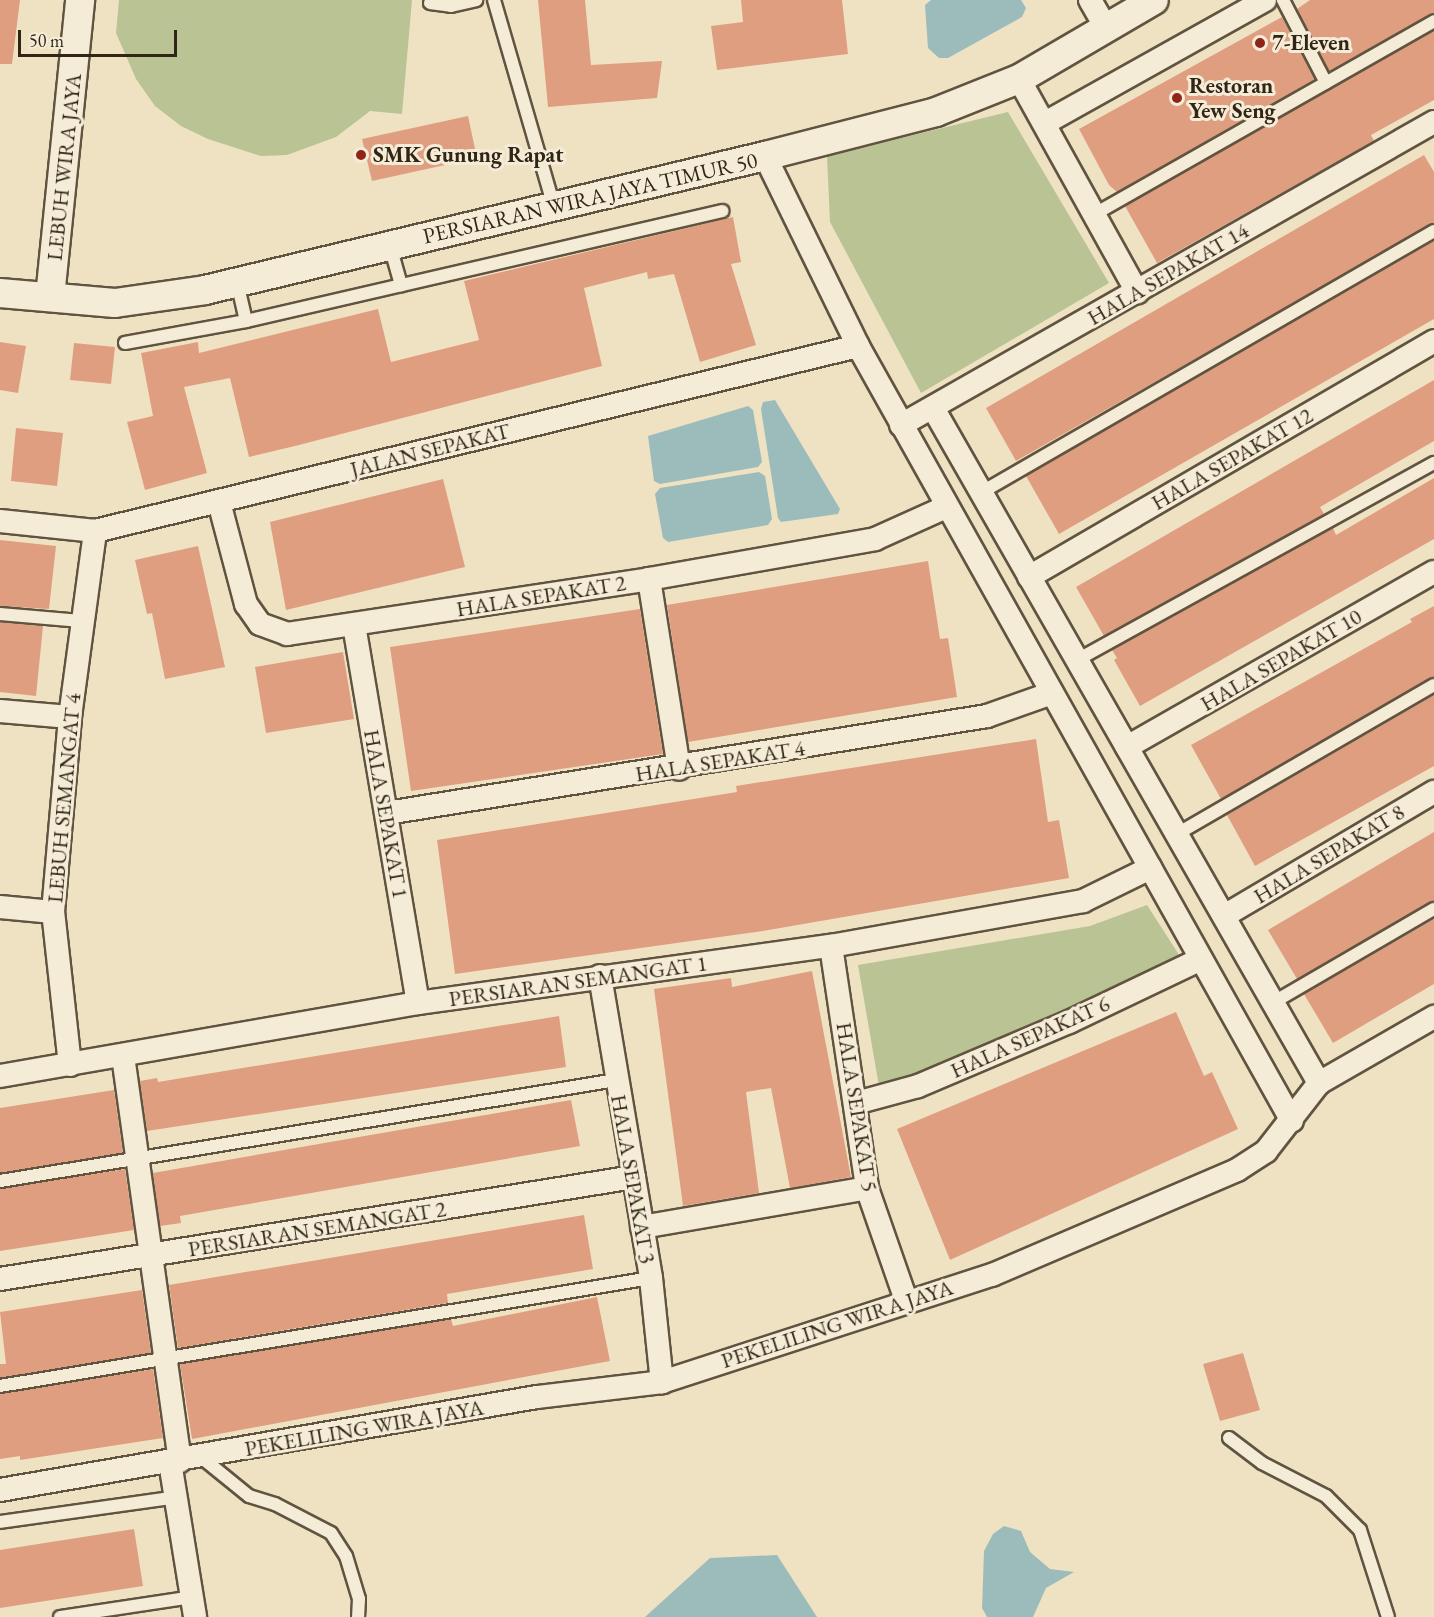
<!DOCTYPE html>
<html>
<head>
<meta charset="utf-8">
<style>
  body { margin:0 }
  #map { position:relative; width:1434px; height:1617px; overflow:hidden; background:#efe2c3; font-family:"EB Garamond",serif }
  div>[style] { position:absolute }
  .green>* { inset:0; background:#b9c394 }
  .water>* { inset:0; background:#9cbcbc }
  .building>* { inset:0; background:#e09e80 }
  .roads { filter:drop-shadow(2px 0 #605440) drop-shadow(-2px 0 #605440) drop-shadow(0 2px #605440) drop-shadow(0 -2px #605440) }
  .service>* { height:12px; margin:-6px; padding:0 6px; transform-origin:6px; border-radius:6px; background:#f5ecd8 }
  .minor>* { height:22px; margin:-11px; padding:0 11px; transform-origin:11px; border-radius:11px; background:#f5ecd8 }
  .tertiary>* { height:28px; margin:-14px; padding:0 14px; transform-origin:14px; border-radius:14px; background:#f5ecd8 }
  .dots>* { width:16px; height:16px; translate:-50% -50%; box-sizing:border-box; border:3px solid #f5ecd8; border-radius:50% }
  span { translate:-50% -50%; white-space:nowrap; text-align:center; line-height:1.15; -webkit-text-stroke:6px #f5ecd8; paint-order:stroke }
  .poi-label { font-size:22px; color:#312515; font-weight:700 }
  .left { translate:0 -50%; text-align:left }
  .street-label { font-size:22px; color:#312515 }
  .scale { position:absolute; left:18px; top:30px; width:159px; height:27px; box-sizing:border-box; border:3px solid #312515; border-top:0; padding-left:8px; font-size:18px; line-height:21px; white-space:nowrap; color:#312515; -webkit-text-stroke:4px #f5ecd8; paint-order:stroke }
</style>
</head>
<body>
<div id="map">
  <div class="green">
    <i style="clip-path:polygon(119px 0,412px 0,402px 114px,370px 111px,336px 137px,287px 155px,261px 156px,208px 139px,181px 126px,155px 106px,136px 79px,116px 33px)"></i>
    <i style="clip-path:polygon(1008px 112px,1109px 283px,921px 393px,830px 222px,827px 156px)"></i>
    <i style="clip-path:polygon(1147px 905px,1181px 958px,880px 1092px,858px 965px,1090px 926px)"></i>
  </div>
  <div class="water">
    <i style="clip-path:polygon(931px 0,1021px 0,1026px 8px,1022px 17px,948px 58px,939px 58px,928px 48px,925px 5px)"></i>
    <i style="clip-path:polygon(775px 400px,840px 509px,838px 514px,781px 522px,778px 518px,761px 409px,763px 402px)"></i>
    <i style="clip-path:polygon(748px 406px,753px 410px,762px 462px,758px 467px,660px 484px,654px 481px,648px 436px)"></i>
    <i style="clip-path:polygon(759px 472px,765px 476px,772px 519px,768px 525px,668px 542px,663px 538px,655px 494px,660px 488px)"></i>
    <i style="clip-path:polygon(1004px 1526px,1021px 1531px,1030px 1552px,1050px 1569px,1074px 1572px,1046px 1588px,1033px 1617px,987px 1617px,982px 1608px,984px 1551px,993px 1534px)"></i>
    <i style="clip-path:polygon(777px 1555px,817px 1617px,645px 1617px,710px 1558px)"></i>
  </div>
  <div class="building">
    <i style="clip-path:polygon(0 0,20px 0,12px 64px,0 64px)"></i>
    <i style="clip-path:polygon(538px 0,585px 0,591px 65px,662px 61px,657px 98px,548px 107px)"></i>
    <i style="clip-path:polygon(741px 0,842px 0,848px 54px,717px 70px,711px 26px,743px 22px)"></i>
    <i style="clip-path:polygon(1310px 0,1434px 0,1434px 13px,1329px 71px,1297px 9px)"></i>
    <i style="clip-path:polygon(1282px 17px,1315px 79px,1117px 192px,1109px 185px,1079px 129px)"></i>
    <i style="clip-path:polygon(1434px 30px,1434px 100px,1371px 135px,1374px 141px,1157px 263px,1125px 206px)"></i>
    <i style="clip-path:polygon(468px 116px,477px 158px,372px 181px,362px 139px)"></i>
    <i style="clip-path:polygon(1424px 155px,1434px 172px,1434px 223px,1016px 461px,986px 408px)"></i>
    <i style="clip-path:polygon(733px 217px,741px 262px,731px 264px,756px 345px,700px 362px,674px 274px,648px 279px,647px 272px,584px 288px,602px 366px,299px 445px,249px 457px,230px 378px,184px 387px,207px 473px,145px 490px,127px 422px,153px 416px,141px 353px,198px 342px,199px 353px,378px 309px,391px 362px,479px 340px,464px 281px)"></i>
    <i style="clip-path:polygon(1434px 241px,1434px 319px,1059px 534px,1026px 476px)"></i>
    <i style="clip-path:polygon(0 342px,26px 346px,18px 393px,0 390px)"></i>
    <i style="clip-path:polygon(74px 343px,115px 347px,111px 384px,70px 380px)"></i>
    <i style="clip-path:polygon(1434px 380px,1434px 441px,1320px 507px,1324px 514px,1104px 636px,1076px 587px)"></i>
    <i style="clip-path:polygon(16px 428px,63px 433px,57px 486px,11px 481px)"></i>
    <i style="clip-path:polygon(1434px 478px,1434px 539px,1140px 706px,1114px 660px,1117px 658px,1112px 650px,1333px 528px,1336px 535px)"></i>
    <i style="clip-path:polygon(443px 479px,465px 567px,286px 610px,270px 522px)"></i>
    <i style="clip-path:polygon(0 540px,56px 546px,49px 609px,0 606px)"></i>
    <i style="clip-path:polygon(198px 546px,225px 667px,165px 679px,152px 613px,147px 614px,135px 560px)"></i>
    <i style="clip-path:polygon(928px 561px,940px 639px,948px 638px,957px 697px,688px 742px,667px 605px)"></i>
    <i style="clip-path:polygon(1434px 606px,1434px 677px,1221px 799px,1191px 745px,1412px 622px,1410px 619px)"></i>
    <i style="clip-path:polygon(640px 609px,663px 754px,411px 791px,390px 647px)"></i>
    <i style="clip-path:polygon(0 622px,43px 626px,36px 696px,0 692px)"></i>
    <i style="clip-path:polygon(343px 652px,354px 719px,266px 733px,255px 667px)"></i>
    <i style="clip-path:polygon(1434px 695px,1434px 766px,1255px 866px,1227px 815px)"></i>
    <i style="clip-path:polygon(1036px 739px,1048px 822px,1059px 820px,1069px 878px,763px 931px,455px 974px,437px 840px,737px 792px,736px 786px)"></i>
    <i style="clip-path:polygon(1434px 832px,1434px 901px,1297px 979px,1268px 930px)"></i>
    <i style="clip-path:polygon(1434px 919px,1434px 984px,1333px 1043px,1304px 994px)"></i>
    <i style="clip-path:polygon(812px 971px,851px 1177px,790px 1188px,771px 1088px,746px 1092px,759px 1193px,683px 1206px,654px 989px,731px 978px,732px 987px)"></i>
    <i style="clip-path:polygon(1176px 1012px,1204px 1076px,1212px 1072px,1238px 1129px,950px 1260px,897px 1129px)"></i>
    <i style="clip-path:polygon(559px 1016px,566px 1067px,147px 1131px,140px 1081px,157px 1078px,158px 1082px)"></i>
    <i style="clip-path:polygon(114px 1090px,123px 1153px,0 1173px,0 1108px)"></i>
    <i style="clip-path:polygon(571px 1100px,580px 1146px,180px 1216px,181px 1223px,160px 1226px,153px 1173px)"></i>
    <i style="clip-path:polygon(125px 1169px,134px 1230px,0 1251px,0 1189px)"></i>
    <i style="clip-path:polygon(584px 1215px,593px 1269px,447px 1294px,448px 1303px,178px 1348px,169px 1285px)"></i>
    <i style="clip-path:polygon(142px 1290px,151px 1353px,0 1378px,0 1364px,6px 1364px,0 1312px)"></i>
    <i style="clip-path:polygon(597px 1297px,610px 1361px,192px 1439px,180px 1364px,451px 1319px,453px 1326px)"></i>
    <i style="clip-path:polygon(1243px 1353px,1260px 1410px,1220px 1421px,1203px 1364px)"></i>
    <i style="clip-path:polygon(153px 1369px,163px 1438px,20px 1460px,20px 1456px,0 1459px,0 1394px)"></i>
    <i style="clip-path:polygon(134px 1529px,143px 1586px,0 1608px,0 1550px)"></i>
  </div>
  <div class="roads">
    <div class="service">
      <i style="left:494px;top:0;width:215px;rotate:73.8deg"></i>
      <i style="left:1283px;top:0;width:93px;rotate:62.6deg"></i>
      <i style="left:430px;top:3px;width:21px;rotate:8deg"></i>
      <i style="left:451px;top:6px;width:26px;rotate:-13deg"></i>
      <i style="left:1093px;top:215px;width:392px;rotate:-29.6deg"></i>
      <i style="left:390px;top:246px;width:41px;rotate:74.2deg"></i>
      <i style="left:237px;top:282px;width:40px;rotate:77deg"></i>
      <i style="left:125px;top:343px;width:123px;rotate:-10.3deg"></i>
      <i style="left:246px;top:321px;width:489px;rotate:-13deg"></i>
      <i style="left:982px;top:492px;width:522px;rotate:-30deg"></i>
      <i style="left:0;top:614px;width:81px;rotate:4.9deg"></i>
      <i style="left:1077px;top:660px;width:408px;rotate:-28.9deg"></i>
      <i style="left:1177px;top:834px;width:297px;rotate:-30.1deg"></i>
      <i style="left:1274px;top:1002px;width:185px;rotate:-30.2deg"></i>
      <i style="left:0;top:1181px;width:624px;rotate:-9.31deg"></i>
      <i style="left:0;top:1386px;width:660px;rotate:-9.42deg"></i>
      <i style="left:1229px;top:1438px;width:41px;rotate:37.1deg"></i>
      <i style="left:1262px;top:1463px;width:72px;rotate:27.3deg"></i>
      <i style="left:1326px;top:1496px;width:48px;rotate:45deg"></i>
      <i style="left:1360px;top:1530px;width:91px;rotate:72.2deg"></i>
      <i style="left:201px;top:1457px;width:62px;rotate:39.1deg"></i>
      <i style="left:249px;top:1496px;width:27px;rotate:17deg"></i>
      <i style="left:275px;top:1504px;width:63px;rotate:27.4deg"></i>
      <i style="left:331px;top:1533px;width:27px;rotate:57deg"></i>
      <i style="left:346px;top:1556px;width:45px;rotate:73.2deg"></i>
      <i style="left:359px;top:1599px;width:18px;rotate:93deg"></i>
      <i style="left:0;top:1522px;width:179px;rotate:-8deg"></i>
      <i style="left:60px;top:1617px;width:134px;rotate:-8.6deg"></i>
    </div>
    <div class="minor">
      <i style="left:1090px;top:0;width:32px;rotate:60deg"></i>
      <i style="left:1019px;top:79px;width:244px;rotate:61deg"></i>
      <i style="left:1045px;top:123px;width:252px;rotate:-29.2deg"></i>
      <i style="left:765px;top:156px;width:212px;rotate:63.9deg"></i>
      <i style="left:858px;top:346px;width:888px;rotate:60.75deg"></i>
      <i style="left:933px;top:408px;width:778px;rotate:60.24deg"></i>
      <i style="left:901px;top:425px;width:613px;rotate:-29.62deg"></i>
      <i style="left:219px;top:502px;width:106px;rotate:75.2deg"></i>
      <i style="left:246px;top:604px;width:24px;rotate:55deg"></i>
      <i style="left:260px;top:624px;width:29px;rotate:20deg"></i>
      <i style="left:287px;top:634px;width:366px;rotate:-8.6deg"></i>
      <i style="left:649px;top:579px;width:230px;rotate:-10deg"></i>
      <i style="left:875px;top:539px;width:78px;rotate:-24.3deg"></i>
      <i style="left:0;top:521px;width:96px;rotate:6deg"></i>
      <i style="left:95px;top:531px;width:785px;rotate:-13.63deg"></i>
      <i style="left:1029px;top:577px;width:469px;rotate:-30.2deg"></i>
      <i style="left:649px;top:579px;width:192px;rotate:81deg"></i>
      <i style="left:354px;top:625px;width:383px;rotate:80.4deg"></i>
      <i style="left:0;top:711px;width:70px;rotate:4.9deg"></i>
      <i style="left:1127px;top:747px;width:353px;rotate:-29.7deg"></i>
      <i style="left:387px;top:813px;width:608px;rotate:-9.18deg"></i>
      <i style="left:987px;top:716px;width:66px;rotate:-19.5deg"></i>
      <i style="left:0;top:907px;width:53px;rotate:5.4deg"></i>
      <i style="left:1224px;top:916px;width:244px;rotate:-30.6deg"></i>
      <i style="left:831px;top:946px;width:245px;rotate:81.5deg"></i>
      <i style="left:867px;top:1188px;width:119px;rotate:70.8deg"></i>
      <i style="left:600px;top:976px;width:306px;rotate:80.4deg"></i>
      <i style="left:651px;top:1278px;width:105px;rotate:84deg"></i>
      <i style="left:123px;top:1056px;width:409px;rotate:82deg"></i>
      <i style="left:70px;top:1065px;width:154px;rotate:-96.3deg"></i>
      <i style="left:53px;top:912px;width:196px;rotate:-85deg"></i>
      <i style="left:70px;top:717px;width:188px;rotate:-82.3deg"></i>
      <i style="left:0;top:1076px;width:424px;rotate:-9.9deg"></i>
      <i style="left:418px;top:1003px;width:417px;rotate:-7.9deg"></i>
      <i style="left:831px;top:946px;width:256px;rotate:-10.1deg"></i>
      <i style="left:1083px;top:901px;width:75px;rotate:-26.2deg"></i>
      <i style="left:856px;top:1103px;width:64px;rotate:-15.3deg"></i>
      <i style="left:918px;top:1086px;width:164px;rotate:-23deg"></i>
      <i style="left:1069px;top:1022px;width:144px;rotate:-25.5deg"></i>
      <i style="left:642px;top:1227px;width:228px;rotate:-9.8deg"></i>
      <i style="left:0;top:1279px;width:642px;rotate:-9.14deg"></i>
      <i style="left:170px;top:1462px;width:157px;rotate:80.8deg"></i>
      <i style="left:0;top:1490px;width:545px;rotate:-9.83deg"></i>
      <i style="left:537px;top:1397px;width:126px;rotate:-6.8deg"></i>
      <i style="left:662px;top:1382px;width:347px;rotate:-18deg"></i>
      <i style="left:992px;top:1275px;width:267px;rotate:-23.2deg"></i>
      <i style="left:1237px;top:1170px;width:35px;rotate:-33deg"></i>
      <i style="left:1266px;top:1151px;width:86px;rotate:-52.1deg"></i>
      <i style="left:1319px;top:1083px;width:133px;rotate:-29.9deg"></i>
    </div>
    <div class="tertiary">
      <i style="left:0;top:293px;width:115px;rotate:5deg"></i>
      <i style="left:115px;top:303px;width:91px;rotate:-8.2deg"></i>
      <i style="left:205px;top:290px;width:576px;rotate:-13.46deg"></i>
      <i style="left:765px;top:156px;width:177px;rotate:-14.4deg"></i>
      <i style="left:936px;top:112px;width:89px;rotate:-21.7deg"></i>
      <i style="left:1019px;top:79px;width:156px;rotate:-30.3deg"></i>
      <i style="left:50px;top:297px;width:299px;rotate:-84.2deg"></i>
    </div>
  </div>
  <div class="dots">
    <i style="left:1260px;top:43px;background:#8f2418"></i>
    <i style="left:1177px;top:98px;background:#8f2418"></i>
    <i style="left:361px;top:155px;background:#8f2418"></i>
  </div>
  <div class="poi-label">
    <span class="left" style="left:1272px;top:43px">7-Eleven</span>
    <span class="left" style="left:1189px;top:98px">Restoran<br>Yew Seng</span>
    <span class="left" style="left:373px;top:155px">SMK Gunung Rapat</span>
  </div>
  <div class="street-label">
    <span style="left:64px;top:167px;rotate:-84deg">LEBUH WIRA JAYA</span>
    <span style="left:590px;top:198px;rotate:-13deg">PERSIARAN WIRA JAYA TIMUR 50</span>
    <span style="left:1168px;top:274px;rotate:-30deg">HALA SEPAKAT 14</span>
    <span style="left:430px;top:450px;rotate:-14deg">JALAN SEPAKAT</span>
    <span style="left:1232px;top:459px;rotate:-30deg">HALA SEPAKAT 12</span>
    <span style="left:541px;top:596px;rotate:-9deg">HALA SEPAKAT 2</span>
    <span style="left:1281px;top:660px;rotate:-30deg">HALA SEPAKAT 10</span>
    <span style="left:720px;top:761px;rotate:-9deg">HALA SEPAKAT 4</span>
    <span style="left:64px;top:798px;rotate:-85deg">LEBUH SEMANGAT 4</span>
    <span style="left:386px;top:814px;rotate:80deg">HALA SEPAKAT 1</span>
    <span style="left:1329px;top:854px;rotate:-31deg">HALA SEPAKAT 8</span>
    <span style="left:578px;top:981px;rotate:-8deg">PERSIARAN SEMANGAT 1</span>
    <span style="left:1030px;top:1037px;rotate:-24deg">HALA SEPAKAT 6</span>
    <span style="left:857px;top:1107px;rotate:81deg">HALA SEPAKAT 5</span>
    <span style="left:633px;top:1179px;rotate:80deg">HALA SEPAKAT 3</span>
    <span style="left:317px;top:1229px;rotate:-9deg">PERSIARAN SEMANGAT 2</span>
    <span style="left:837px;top:1324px;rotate:-18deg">PEKELILING WIRA JAYA</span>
    <span style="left:364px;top:1428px;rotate:-10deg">PEKELILING WIRA JAYA</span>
  </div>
  <div class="scale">50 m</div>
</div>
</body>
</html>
